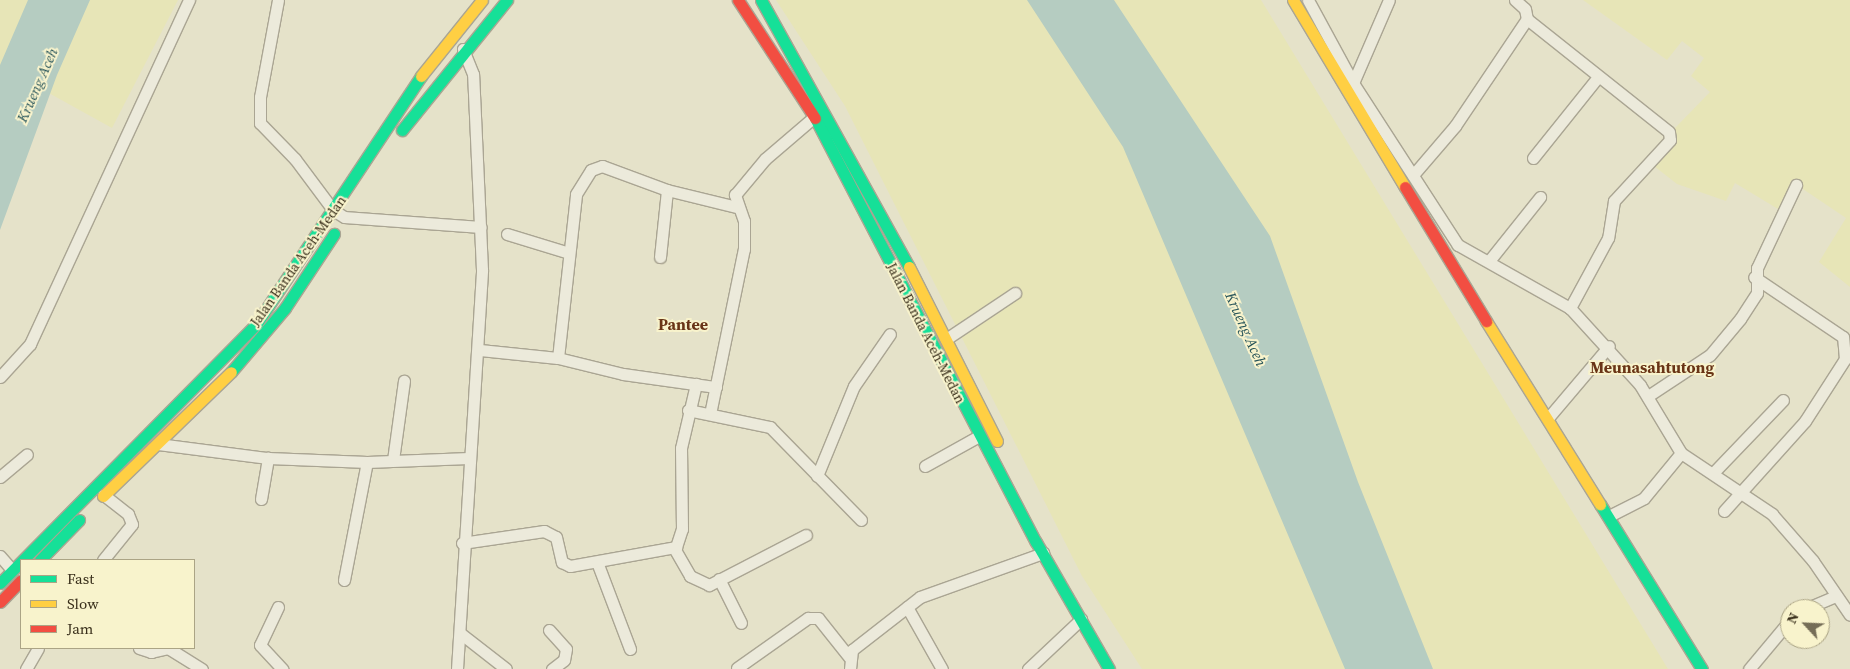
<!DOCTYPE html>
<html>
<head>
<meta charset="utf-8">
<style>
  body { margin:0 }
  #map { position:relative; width:1850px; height:669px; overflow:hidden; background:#e5e2c9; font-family:"Source Serif 4",serif }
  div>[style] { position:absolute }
  .farmland>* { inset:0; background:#e7e5b7 }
  .water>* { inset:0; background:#b5ccc1 }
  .roads { filter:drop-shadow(1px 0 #aaa593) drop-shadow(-1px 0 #aaa593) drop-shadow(0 1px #aaa593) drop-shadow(0 -1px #aaa593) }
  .street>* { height:11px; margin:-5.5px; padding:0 5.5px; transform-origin:5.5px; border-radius:5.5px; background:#eceadb }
  .fast>* { height:11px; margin:-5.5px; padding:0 5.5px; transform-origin:5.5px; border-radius:5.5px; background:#16e098 }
  .slow>* { height:11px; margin:-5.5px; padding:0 5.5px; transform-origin:5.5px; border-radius:5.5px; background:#ffcf43 }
  .jam>* { height:11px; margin:-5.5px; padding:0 5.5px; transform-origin:5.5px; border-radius:5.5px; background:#f24e42 }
  span { translate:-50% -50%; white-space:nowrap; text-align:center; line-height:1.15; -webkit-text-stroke:4px #f8f3cc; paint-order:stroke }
  .street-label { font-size:14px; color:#382e1a }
  .water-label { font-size:15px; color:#28555a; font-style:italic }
  .quarter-label { font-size:16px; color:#693416; font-weight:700 }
  .legend { position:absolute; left:20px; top:559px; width:175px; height:90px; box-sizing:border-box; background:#f8f3cc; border:1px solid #aba485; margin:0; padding:6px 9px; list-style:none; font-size:15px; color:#382e1a }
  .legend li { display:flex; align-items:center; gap:10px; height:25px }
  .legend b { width:25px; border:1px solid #aba485 }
  .north { position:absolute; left:1780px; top:599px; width:50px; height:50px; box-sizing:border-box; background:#f8f3cc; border:1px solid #aba485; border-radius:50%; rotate:295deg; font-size:14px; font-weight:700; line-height:20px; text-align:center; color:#382e1a }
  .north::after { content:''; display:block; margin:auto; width:18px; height:22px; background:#756d57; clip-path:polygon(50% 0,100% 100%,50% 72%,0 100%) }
</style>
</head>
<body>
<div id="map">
  <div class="farmland">
    <i style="clip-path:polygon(0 0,178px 0,112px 128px,0 66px)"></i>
    <i style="clip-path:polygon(776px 0,1261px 0,1668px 669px,1142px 669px,1082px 576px,845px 106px)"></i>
    <i style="clip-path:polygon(1583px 0,1850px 0,1850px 287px,1819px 262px,1846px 218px,1794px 183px,1778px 209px,1735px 183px,1726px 201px,1677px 184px,1645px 159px,1710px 92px,1691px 76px,1704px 58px,1682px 41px,1667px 60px)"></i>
  </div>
  <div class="water">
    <i style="clip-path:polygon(28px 0,90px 0,57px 75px,0 230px,0 65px)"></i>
    <i style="clip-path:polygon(1027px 0,1114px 0,1270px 236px,1358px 482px,1433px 669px,1345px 669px,1123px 147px)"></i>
  </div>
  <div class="roads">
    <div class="street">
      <i style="left:278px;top:0;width:99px;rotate:100.5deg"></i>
      <i style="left:260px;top:97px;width:26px;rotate:90deg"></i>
      <i style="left:260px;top:123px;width:50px;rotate:45.8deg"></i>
      <i style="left:295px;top:159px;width:64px;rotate:53.3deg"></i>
      <i style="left:333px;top:210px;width:13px;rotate:32deg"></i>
      <i style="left:344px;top:217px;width:137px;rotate:4.2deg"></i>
      <i style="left:1308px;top:0;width:94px;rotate:61.5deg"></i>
      <i style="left:1353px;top:83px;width:193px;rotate:57.1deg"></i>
      <i style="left:1458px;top:245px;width:129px;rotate:29.4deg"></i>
      <i style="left:1570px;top:308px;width:104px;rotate:47.7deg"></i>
      <i style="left:1640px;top:385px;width:79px;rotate:58.9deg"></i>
      <i style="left:1681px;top:453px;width:110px;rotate:33.8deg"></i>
      <i style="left:1772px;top:514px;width:62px;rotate:48.9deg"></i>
      <i style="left:1813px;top:561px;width:65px;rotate:55.6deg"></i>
      <i style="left:1515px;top:0;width:13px;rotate:42deg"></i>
      <i style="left:1525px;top:9px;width:10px;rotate:79deg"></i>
      <i style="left:1353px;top:83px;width:90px;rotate:-66.6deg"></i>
      <i style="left:1533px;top:158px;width:104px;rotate:-51.3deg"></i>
      <i style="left:1413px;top:175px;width:65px;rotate:-49.4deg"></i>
      <i style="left:1455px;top:126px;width:129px;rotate:-56.1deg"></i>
      <i style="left:1527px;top:19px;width:181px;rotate:38.5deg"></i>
      <i style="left:1669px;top:132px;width:8px;rotate:83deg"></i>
      <i style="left:1670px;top:140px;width:83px;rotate:132.6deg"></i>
      <i style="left:1614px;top:201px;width:37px;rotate:99deg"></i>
      <i style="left:1608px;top:238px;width:80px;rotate:118.5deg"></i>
      <i style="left:507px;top:234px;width:65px;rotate:17deg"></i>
      <i style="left:660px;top:257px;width:67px;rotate:-84deg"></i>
      <i style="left:1489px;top:261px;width:82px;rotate:-51.4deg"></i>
      <i style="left:946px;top:339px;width:83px;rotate:-33.7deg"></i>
      <i style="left:480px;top:350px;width:78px;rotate:5.9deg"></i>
      <i style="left:558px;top:358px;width:67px;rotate:13.8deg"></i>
      <i style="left:623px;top:374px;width:94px;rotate:8deg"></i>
      <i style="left:558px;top:358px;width:165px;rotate:-83.7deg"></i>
      <i style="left:576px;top:194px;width:28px;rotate:-58deg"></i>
      <i style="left:591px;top:170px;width:12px;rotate:-20deg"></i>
      <i style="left:602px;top:166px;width:69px;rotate:20.3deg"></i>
      <i style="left:667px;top:190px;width:72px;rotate:13.7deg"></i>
      <i style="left:0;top:377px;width:45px;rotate:-47.7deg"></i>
      <i style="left:30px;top:344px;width:379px;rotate:-65.2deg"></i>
      <i style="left:1648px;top:396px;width:74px;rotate:-33.5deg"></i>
      <i style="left:1710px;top:355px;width:47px;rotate:-50.2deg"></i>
      <i style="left:1740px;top:319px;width:31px;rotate:-57deg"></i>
      <i style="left:1757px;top:293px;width:25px;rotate:-90deg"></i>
      <i style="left:1757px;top:268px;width:92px;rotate:-64.8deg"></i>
      <i style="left:688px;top:410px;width:84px;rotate:11.7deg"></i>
      <i style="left:770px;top:427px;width:130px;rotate:45.6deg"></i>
      <i style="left:710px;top:414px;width:168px;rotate:-78.4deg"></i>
      <i style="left:744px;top:249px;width:28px;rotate:-90deg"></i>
      <i style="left:744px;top:221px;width:28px;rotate:-109deg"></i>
      <i style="left:735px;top:195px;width:47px;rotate:-50.2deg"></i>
      <i style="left:765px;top:159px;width:65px;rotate:-40.6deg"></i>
      <i style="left:1548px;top:418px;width:94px;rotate:-49.7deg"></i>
      <i style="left:158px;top:444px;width:111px;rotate:7.3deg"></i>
      <i style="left:268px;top:458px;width:99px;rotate:2.3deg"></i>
      <i style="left:367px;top:462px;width:102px;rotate:-2.2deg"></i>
      <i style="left:393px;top:460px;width:80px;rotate:-82.1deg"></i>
      <i style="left:925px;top:466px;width:62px;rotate:-29.1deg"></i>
      <i style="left:1713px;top:473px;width:101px;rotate:-46.2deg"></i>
      <i style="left:817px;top:476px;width:97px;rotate:-67.7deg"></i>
      <i style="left:854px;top:386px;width:63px;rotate:-55.3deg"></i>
      <i style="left:0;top:477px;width:35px;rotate:-40deg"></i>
      <i style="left:261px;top:499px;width:42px;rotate:-80.3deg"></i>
      <i style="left:1724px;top:511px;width:121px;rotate:-48deg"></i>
      <i style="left:1805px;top:421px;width:74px;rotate:-57.2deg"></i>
      <i style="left:1845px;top:359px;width:22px;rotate:-95deg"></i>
      <i style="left:1843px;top:337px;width:107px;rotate:-146deg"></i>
      <i style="left:1609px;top:516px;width:39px;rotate:-27deg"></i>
      <i style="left:1644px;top:498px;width:58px;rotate:-50.6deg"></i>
      <i style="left:462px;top:543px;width:83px;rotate:-8.3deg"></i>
      <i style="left:544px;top:531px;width:13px;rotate:27deg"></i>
      <i style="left:556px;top:537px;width:26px;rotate:77deg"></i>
      <i style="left:562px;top:562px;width:9px;rotate:27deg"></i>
      <i style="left:570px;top:566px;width:108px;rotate:-10.2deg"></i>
      <i style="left:676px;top:547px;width:19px;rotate:-72deg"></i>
      <i style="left:682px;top:529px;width:81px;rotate:-90.7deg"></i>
      <i style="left:681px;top:448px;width:66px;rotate:-76.8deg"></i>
      <i style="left:674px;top:548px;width:32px;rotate:60deg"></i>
      <i style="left:690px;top:576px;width:21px;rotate:25deg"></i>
      <i style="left:709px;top:585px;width:109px;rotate:-27.3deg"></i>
      <i style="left:0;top:556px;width:18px;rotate:49deg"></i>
      <i style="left:103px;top:560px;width:46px;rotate:-51.1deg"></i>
      <i style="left:132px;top:524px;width:11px;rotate:-112deg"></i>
      <i style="left:128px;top:514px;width:31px;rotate:-142deg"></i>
      <i style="left:597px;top:562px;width:93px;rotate:69.2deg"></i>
      <i style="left:719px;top:579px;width:49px;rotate:63.4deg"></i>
      <i style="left:344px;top:580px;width:120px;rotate:-79deg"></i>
      <i style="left:278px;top:607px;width:42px;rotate:115.3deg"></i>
      <i style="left:260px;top:645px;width:33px;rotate:47deg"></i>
      <i style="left:907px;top:607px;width:71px;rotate:60.6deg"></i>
      <i style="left:1805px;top:609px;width:34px;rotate:-23deg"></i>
      <i style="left:549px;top:630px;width:25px;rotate:48deg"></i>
      <i style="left:566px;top:649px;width:11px;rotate:100deg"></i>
      <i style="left:564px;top:660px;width:15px;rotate:143deg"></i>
      <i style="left:460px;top:633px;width:58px;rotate:38deg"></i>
      <i style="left:139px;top:648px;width:13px;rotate:18deg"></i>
      <i style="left:151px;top:652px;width:17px;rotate:-13deg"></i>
      <i style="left:168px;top:648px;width:40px;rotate:32deg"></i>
      <i style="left:737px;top:668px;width:87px;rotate:-35.2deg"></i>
      <i style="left:808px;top:618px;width:10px"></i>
      <i style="left:818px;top:618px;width:50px;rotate:51.5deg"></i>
      <i style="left:26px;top:669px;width:24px;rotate:-60deg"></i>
      <i style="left:457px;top:669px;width:400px;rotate:-86.4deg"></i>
      <i style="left:482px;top:270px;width:196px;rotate:-92.6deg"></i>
      <i style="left:473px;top:74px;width:27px;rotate:-112deg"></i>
      <i style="left:850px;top:669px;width:19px;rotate:-84deg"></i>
      <i style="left:852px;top:650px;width:86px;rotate:-37.9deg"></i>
      <i style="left:920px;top:597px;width:131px;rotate:-19.7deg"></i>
      <i style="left:1028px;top:669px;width:73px;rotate:-43.3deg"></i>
      <i style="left:1749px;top:669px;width:64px;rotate:-50.1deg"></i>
    </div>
    <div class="fast">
      <i style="left:761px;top:0;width:305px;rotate:61deg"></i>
      <i style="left:815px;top:118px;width:478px;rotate:62.5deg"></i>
      <i style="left:1036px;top:542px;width:146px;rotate:60.1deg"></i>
      <i style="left:402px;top:130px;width:167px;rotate:-51.1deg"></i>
      <i style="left:231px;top:372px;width:84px;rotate:-49.8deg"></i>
      <i style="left:285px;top:308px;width:89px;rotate:-56.5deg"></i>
      <i style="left:1600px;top:504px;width:194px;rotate:58.3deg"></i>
      <i style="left:40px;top:560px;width:56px;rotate:-45.7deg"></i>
      <i style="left:0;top:583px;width:366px;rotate:-45.3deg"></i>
      <i style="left:257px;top:323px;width:296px;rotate:-56.4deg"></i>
    </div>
    <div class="slow">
      <i style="left:1293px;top:0;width:218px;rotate:59.1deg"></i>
      <i style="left:421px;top:76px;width:97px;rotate:-51.2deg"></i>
      <i style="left:909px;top:267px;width:195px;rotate:63.2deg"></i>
      <i style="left:1486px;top:321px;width:216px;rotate:58.1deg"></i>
      <i style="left:103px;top:496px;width:178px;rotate:-44.1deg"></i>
    </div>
    <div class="jam">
      <i style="left:738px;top:0;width:141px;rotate:56.9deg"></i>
      <i style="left:1405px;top:187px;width:157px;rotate:58.8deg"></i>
      <i style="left:0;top:602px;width:30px;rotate:-46deg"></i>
    </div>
  </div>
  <div class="street-label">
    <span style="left:298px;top:261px;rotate:-55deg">Jalan Banda Aceh-Medan</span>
    <span style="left:926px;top:333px;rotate:63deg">Jalan Banda Aceh-Medan</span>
  </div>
  <div class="water-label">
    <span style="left:37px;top:85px;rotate:-66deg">Krueng Aceh</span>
    <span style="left:1246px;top:329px;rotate:66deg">Krueng Aceh</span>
  </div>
  <div class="quarter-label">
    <span style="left:683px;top:324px">Pantee</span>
    <span style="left:1652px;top:367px">Meunasahtutong</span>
  </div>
  <ul class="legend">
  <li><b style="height:6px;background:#16e098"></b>Fast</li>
  <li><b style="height:6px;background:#ffcf43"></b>Slow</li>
  <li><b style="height:6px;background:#f24e42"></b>Jam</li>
  </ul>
  <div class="north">N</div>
</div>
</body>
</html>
